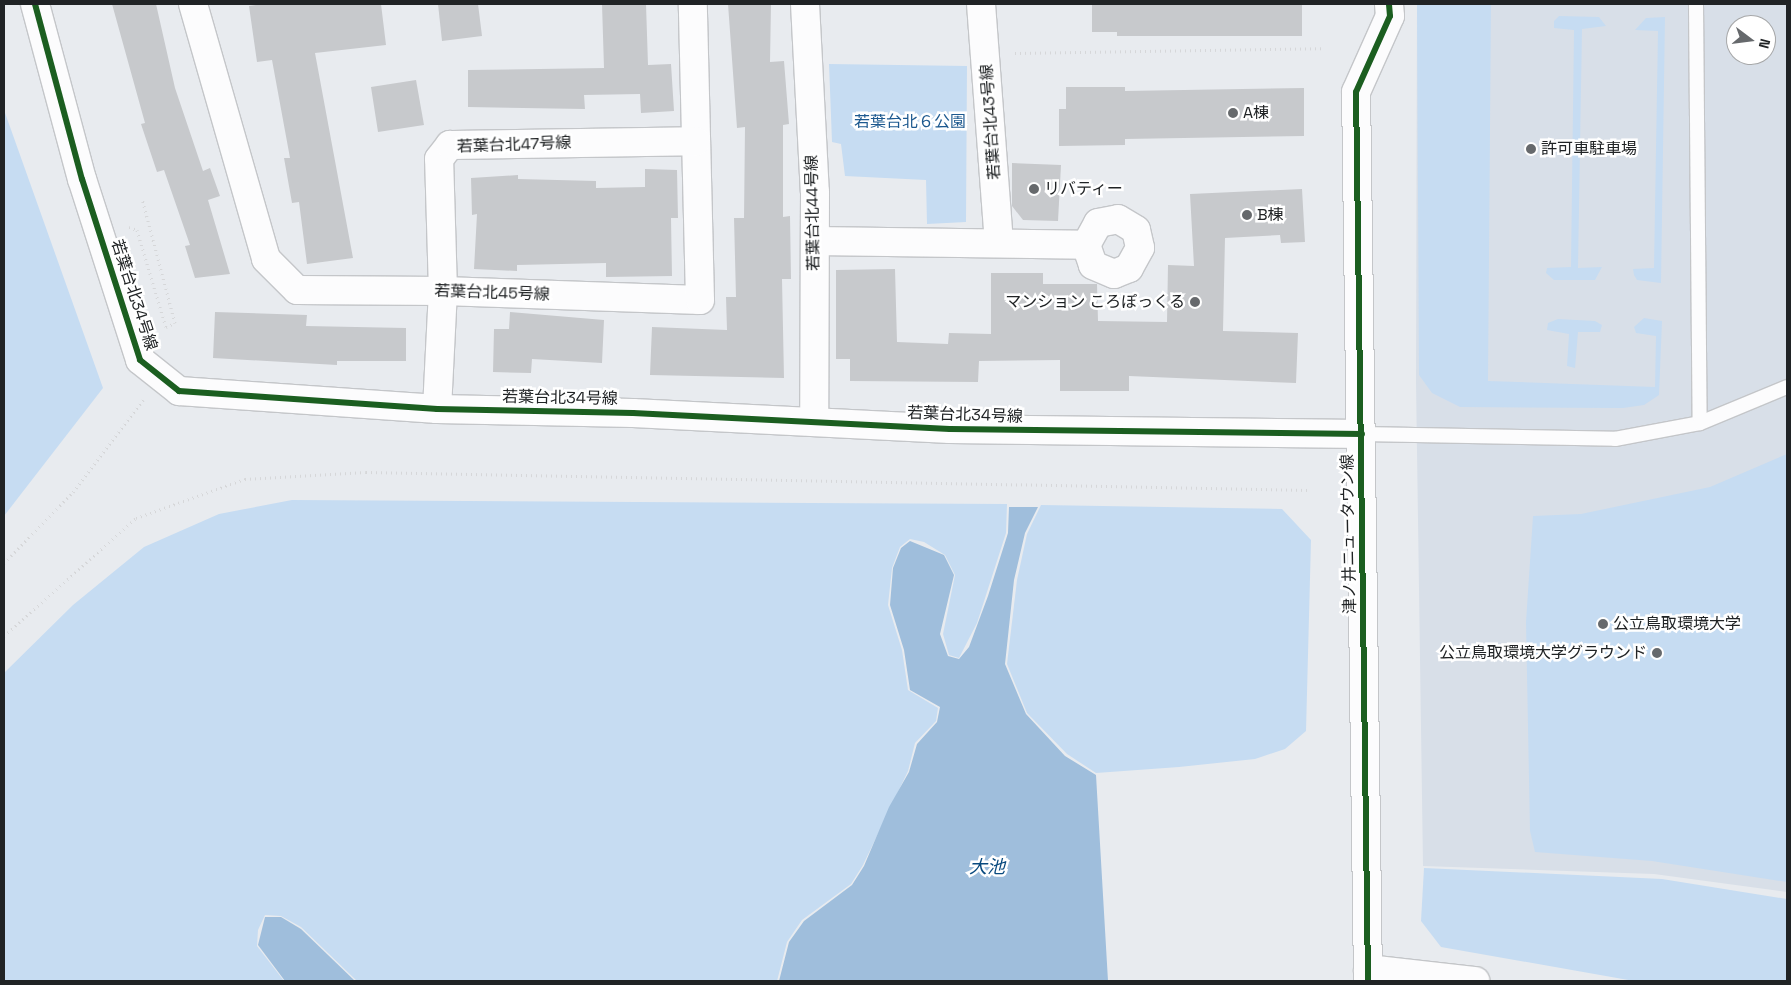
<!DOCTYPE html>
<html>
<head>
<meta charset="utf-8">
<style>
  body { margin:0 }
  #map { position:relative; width:1791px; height:985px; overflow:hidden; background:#e8ebef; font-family:"Space Grotesk","Noto Sans JP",sans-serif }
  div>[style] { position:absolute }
  .built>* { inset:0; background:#d8dfe8 }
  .green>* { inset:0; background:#c6dcf2 }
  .water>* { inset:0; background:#9fbedc }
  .building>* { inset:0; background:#c7c9cc }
  .path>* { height:3px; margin-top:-1.5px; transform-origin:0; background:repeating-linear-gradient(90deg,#d6d7d9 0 1px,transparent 0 5px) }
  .roads { filter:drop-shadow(1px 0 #c4c6c9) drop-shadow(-1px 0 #c4c6c9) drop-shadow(0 1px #c4c6c9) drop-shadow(0 -1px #c4c6c9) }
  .lane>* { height:14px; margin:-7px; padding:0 7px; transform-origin:7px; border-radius:7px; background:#fcfcfd }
  .street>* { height:28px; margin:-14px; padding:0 14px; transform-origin:14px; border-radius:14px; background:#fcfcfd }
  .secondary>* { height:28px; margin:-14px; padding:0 14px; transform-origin:14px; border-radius:14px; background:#fcfcfd }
  .cycleway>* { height:6px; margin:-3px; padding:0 3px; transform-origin:3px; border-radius:3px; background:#1b5e20 }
  .dots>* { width:14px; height:14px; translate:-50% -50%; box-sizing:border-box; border:2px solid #fff; border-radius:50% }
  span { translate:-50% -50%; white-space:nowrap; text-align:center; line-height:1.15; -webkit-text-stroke:5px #fff; paint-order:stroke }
  .poi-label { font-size:16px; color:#202325 }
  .left { translate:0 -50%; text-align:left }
  .right { translate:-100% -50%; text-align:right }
  .park-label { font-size:16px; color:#1d598f }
  .street-label { font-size:16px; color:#202325 }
  .water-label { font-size:18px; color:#094a7f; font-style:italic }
  .frame { position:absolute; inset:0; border:5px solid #202325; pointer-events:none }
  .north { position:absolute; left:1726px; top:15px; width:50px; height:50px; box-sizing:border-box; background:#fff; border:1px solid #a6a7a8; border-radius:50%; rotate:105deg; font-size:14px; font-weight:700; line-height:20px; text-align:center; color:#202325 }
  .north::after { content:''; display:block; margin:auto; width:18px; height:22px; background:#66696c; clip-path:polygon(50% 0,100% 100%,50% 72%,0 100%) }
</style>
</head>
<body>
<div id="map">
  <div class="built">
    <i style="clip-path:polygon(evenodd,1417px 4px,1787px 4px,1787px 892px,1654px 874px,1423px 866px,1416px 382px,1417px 4px,1736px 25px,1766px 25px,1766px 55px,1736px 55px,1736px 25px)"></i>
  </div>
  <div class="green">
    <i style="clip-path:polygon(1417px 4px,1491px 4px,1488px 381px,1655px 387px,1656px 336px,1636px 333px,1634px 327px,1644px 318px,1662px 321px,1659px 395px,1644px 405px,1623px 408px,1460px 407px,1432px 393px,1419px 375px)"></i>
    <i style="clip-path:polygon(1559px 16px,1599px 17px,1606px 26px,1582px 29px,1578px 268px,1602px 267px,1595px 280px,1554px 280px,1546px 273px,1547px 268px,1571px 267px,1574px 30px,1554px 28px,1554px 21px)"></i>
    <i style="clip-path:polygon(1665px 17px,1661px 283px,1637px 280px,1634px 275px,1633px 269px,1654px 268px,1658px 31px,1635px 30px,1646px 18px)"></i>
    <i style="clip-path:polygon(829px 64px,967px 66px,966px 222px,927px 224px,926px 180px,845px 176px,841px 144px,832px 142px)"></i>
    <i style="clip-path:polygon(4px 110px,103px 388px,4px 516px)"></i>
    <i style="clip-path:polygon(1558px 319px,1595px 321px,1602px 325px,1600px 332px,1578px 332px,1575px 368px,1567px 366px,1569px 334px,1547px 330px,1548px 323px)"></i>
    <i style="clip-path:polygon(1787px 454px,1787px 882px,1652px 861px,1535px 852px,1530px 831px,1526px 622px,1533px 516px,1581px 514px,1710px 487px)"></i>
    <i style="clip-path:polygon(292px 500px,1007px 504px,1006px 533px,977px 623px,959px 658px,949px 655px,943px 634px,955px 575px,945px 555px,924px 542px,910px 539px,900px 547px,892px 568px,888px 605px,902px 650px,908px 690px,938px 708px,936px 721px,915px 743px,908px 771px,863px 865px,851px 884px,802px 920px,787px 942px,777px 981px,357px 981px,301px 927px,281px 916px,265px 915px,258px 930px,257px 946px,284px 981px,4px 981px,4px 673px,73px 605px,144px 547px,219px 514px)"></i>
    <i style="clip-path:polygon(1041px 505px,1282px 509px,1311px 540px,1306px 731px,1285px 749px,1255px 759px,1179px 767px,1096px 773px,1067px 754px,1027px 713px,1007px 664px,1017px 580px,1027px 534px)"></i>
    <i style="clip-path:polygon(1424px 868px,1662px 879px,1787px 899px,1787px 981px,1634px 981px,1441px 947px,1421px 921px)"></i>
  </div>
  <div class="water">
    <i style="clip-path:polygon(1009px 507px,1038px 507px,1025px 533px,1014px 580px,1005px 664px,1026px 714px,1065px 756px,1096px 775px,1108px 981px,779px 981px,789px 942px,804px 921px,852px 885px,864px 866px,889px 807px,909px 772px,917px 744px,937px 722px,940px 707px,910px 690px,904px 650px,890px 605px,893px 568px,901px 548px,910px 541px,944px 555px,954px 575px,940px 634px,948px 656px,959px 659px,969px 647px,988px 596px,1008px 533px)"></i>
    <i style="clip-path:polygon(265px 917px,281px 917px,301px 929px,355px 981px,285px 981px,258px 945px)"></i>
  </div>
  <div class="building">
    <i style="clip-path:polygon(112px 4px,156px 4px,175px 88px,203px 171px,210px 168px,220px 196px,208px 200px,230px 274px,195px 278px,185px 246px,190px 245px,164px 170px,157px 172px,141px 124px,145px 123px)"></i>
    <i style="clip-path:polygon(264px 4px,381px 4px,386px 45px,315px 53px,353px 258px,307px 264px,299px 202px,292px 203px,284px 158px,290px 158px,272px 60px,257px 62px,249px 6px)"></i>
    <i style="clip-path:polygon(438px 4px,478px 4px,482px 36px,442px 41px)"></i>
    <i style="clip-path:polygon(602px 4px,646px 4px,648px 65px,671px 64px,674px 111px,641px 113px,640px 94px,584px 95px,585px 109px,468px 107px,468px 70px,604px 68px)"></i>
    <i style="clip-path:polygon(728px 4px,771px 4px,770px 62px,784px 61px,789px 124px,783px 125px,783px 217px,790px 216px,791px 279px,782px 279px,784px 378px,650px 375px,652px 327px,727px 330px,726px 297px,736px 297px,734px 218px,744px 218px,745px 127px,737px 128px)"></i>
    <i style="clip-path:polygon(1092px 4px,1302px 4px,1302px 36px,1117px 36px,1117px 32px,1092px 32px)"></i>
    <i style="clip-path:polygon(416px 80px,424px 125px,378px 132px,371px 87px)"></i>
    <i style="clip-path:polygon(1066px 87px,1125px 87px,1125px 91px,1304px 88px,1304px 136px,1125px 139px,1125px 145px,1059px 146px,1059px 109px,1066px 109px)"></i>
    <i style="clip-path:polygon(1012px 163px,1061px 165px,1058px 221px,1023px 220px,1012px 206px)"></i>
    <i style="clip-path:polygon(645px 169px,677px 170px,678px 218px,671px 218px,672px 276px,606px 277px,606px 263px,517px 265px,517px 271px,474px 269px,477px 214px,472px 215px,471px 178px,518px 175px,518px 179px,596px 181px,596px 188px,645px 187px)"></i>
    <i style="clip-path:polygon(1302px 189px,1305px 242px,1281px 243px,1280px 235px,1225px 238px,1223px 331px,1298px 333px,1296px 383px,1129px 376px,1129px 391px,1060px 391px,1060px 360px,979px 361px,978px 382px,850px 381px,850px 359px,836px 359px,836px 270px,895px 269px,897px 342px,948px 344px,949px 333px,991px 334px,991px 273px,1043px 273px,1043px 284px,1097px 284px,1098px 321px,1167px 322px,1168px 265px,1194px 266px,1190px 194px)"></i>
    <i style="clip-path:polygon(215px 312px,307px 315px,306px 326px,406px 328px,406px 361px,337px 361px,337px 365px,213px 358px)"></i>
    <i style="clip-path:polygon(510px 312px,604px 320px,602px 363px,532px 359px,531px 373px,493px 372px,494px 329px,509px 329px)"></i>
  </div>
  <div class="path">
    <i style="left:1015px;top:53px;width:309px;rotate:-0.9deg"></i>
    <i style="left:129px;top:227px;width:9px;rotate:21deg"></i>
    <i style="left:137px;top:230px;width:101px;rotate:73.4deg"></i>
    <i style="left:166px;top:327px;width:10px;rotate:-24deg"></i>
    <i style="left:175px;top:323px;width:129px;rotate:-104.8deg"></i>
    <i style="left:4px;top:563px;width:99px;rotate:-45.8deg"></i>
    <i style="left:73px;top:492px;width:116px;rotate:-52.7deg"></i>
    <i style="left:4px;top:636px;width:177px;rotate:-41.8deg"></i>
    <i style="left:136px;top:518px;width:116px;rotate:-19.7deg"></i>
    <i style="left:245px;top:479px;width:121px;rotate:-3.3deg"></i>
    <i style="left:366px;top:472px;width:943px;rotate:1.09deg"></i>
  </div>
  <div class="roads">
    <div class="lane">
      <i style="left:1696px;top:4px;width:419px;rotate:89.5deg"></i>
      <i style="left:1362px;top:434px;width:253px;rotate:1.1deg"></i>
      <i style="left:1615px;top:439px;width:86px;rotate:-10.7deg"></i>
      <i style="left:1700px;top:423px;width:94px;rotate:-22.5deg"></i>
    </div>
    <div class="street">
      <i style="left:193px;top:4px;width:265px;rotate:74deg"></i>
      <i style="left:266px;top:259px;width:44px;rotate:45deg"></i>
      <i style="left:297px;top:290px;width:146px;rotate:0.4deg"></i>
      <i style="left:443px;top:291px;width:257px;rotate:2deg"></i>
      <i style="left:700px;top:300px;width:296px;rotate:-91.4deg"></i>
      <i style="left:805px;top:4px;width:188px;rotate:87deg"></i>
      <i style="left:815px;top:192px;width:230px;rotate:90.2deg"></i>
      <i style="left:981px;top:4px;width:238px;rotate:85.7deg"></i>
      <i style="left:815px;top:241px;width:271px;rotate:0.8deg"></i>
      <i style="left:1086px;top:245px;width:25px;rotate:-61deg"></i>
      <i style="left:1098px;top:223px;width:20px;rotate:-11deg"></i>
      <i style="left:1118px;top:219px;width:21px;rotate:31deg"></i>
      <i style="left:1136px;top:230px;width:18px;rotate:77deg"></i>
      <i style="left:1140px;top:248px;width:23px;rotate:119deg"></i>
      <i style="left:1129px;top:268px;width:16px;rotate:158deg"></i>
      <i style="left:1114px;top:274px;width:23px;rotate:-157deg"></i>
      <i style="left:1093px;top:265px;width:21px;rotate:-109deg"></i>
      <i style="left:437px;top:409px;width:118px;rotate:-87.1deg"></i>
      <i style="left:443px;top:291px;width:132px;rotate:-91.7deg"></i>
      <i style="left:439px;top:159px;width:18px;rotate:-52deg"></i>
      <i style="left:450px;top:145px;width:246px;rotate:-0.9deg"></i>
      <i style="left:1368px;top:969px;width:108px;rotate:6.4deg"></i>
    </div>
    <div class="secondary">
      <i style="left:35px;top:4px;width:181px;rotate:75deg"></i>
      <i style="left:82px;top:179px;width:190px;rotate:72.2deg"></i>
      <i style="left:140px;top:360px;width:50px;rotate:38.5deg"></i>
      <i style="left:179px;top:391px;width:259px;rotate:4deg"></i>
      <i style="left:437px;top:409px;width:196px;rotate:1.2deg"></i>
      <i style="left:633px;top:413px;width:317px;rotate:2.9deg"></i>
      <i style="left:950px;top:429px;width:412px;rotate:0.7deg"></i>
      <i style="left:1368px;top:981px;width:889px;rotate:-90.77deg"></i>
      <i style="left:1356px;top:92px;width:83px;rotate:-65.9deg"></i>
      <i style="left:1390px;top:16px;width:12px;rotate:-95deg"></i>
    </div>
  </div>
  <div class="cycleway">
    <i style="left:35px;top:4px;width:181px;rotate:75deg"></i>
    <i style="left:82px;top:179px;width:190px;rotate:72.2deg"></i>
    <i style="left:140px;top:360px;width:50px;rotate:38.5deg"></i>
    <i style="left:179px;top:391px;width:259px;rotate:4deg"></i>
    <i style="left:437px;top:409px;width:196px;rotate:1.2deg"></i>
    <i style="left:633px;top:413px;width:317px;rotate:2.9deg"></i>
    <i style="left:950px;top:429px;width:412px;rotate:0.7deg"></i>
    <i style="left:1368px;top:981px;width:889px;rotate:-90.77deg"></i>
    <i style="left:1356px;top:92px;width:83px;rotate:-65.9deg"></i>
    <i style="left:1390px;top:16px;width:12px;rotate:-95deg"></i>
  </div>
  <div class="dots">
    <i style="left:1233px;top:113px;background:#66696c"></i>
    <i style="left:1531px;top:149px;background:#66696c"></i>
    <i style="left:1034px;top:189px;background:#66696c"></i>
    <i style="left:1247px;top:215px;background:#66696c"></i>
    <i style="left:1195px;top:302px;background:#66696c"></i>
    <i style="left:1603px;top:624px;background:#66696c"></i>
    <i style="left:1657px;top:653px;background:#66696c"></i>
  </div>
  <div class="poi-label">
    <span class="left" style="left:1243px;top:113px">A棟</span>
    <span class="left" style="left:1541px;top:149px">許可車駐車場</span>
    <span class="left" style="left:1044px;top:189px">リバティー</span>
    <span class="left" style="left:1257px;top:215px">B棟</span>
    <span class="right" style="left:1185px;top:302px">マンション ころぽっくる</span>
    <span class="left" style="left:1613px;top:624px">公立鳥取環境大学</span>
    <span class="right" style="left:1647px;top:653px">公立鳥取環境大学グラウンド</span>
  </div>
  <div class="park-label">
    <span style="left:910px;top:122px">若葉台北６公園</span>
  </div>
  <div class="street-label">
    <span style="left:991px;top:122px;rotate:-94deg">若葉台北43号線</span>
    <span style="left:514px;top:145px;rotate:-2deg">若葉台北47号線</span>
    <span style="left:813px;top:213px;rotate:-91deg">若葉台北44号線</span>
    <span style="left:492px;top:293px;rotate:2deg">若葉台北45号線</span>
    <span style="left:134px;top:295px;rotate:72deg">若葉台北34号線</span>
    <span style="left:560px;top:398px;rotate:1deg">若葉台北34号線</span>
    <span style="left:965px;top:415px;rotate:2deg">若葉台北34号線</span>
    <span style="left:1349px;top:534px;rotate:-91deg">津ノ井ニュータウン線</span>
  </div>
  <div class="water-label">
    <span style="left:987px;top:867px">大池</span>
  </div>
  <div class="frame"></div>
  <div class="north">N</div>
</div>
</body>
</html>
